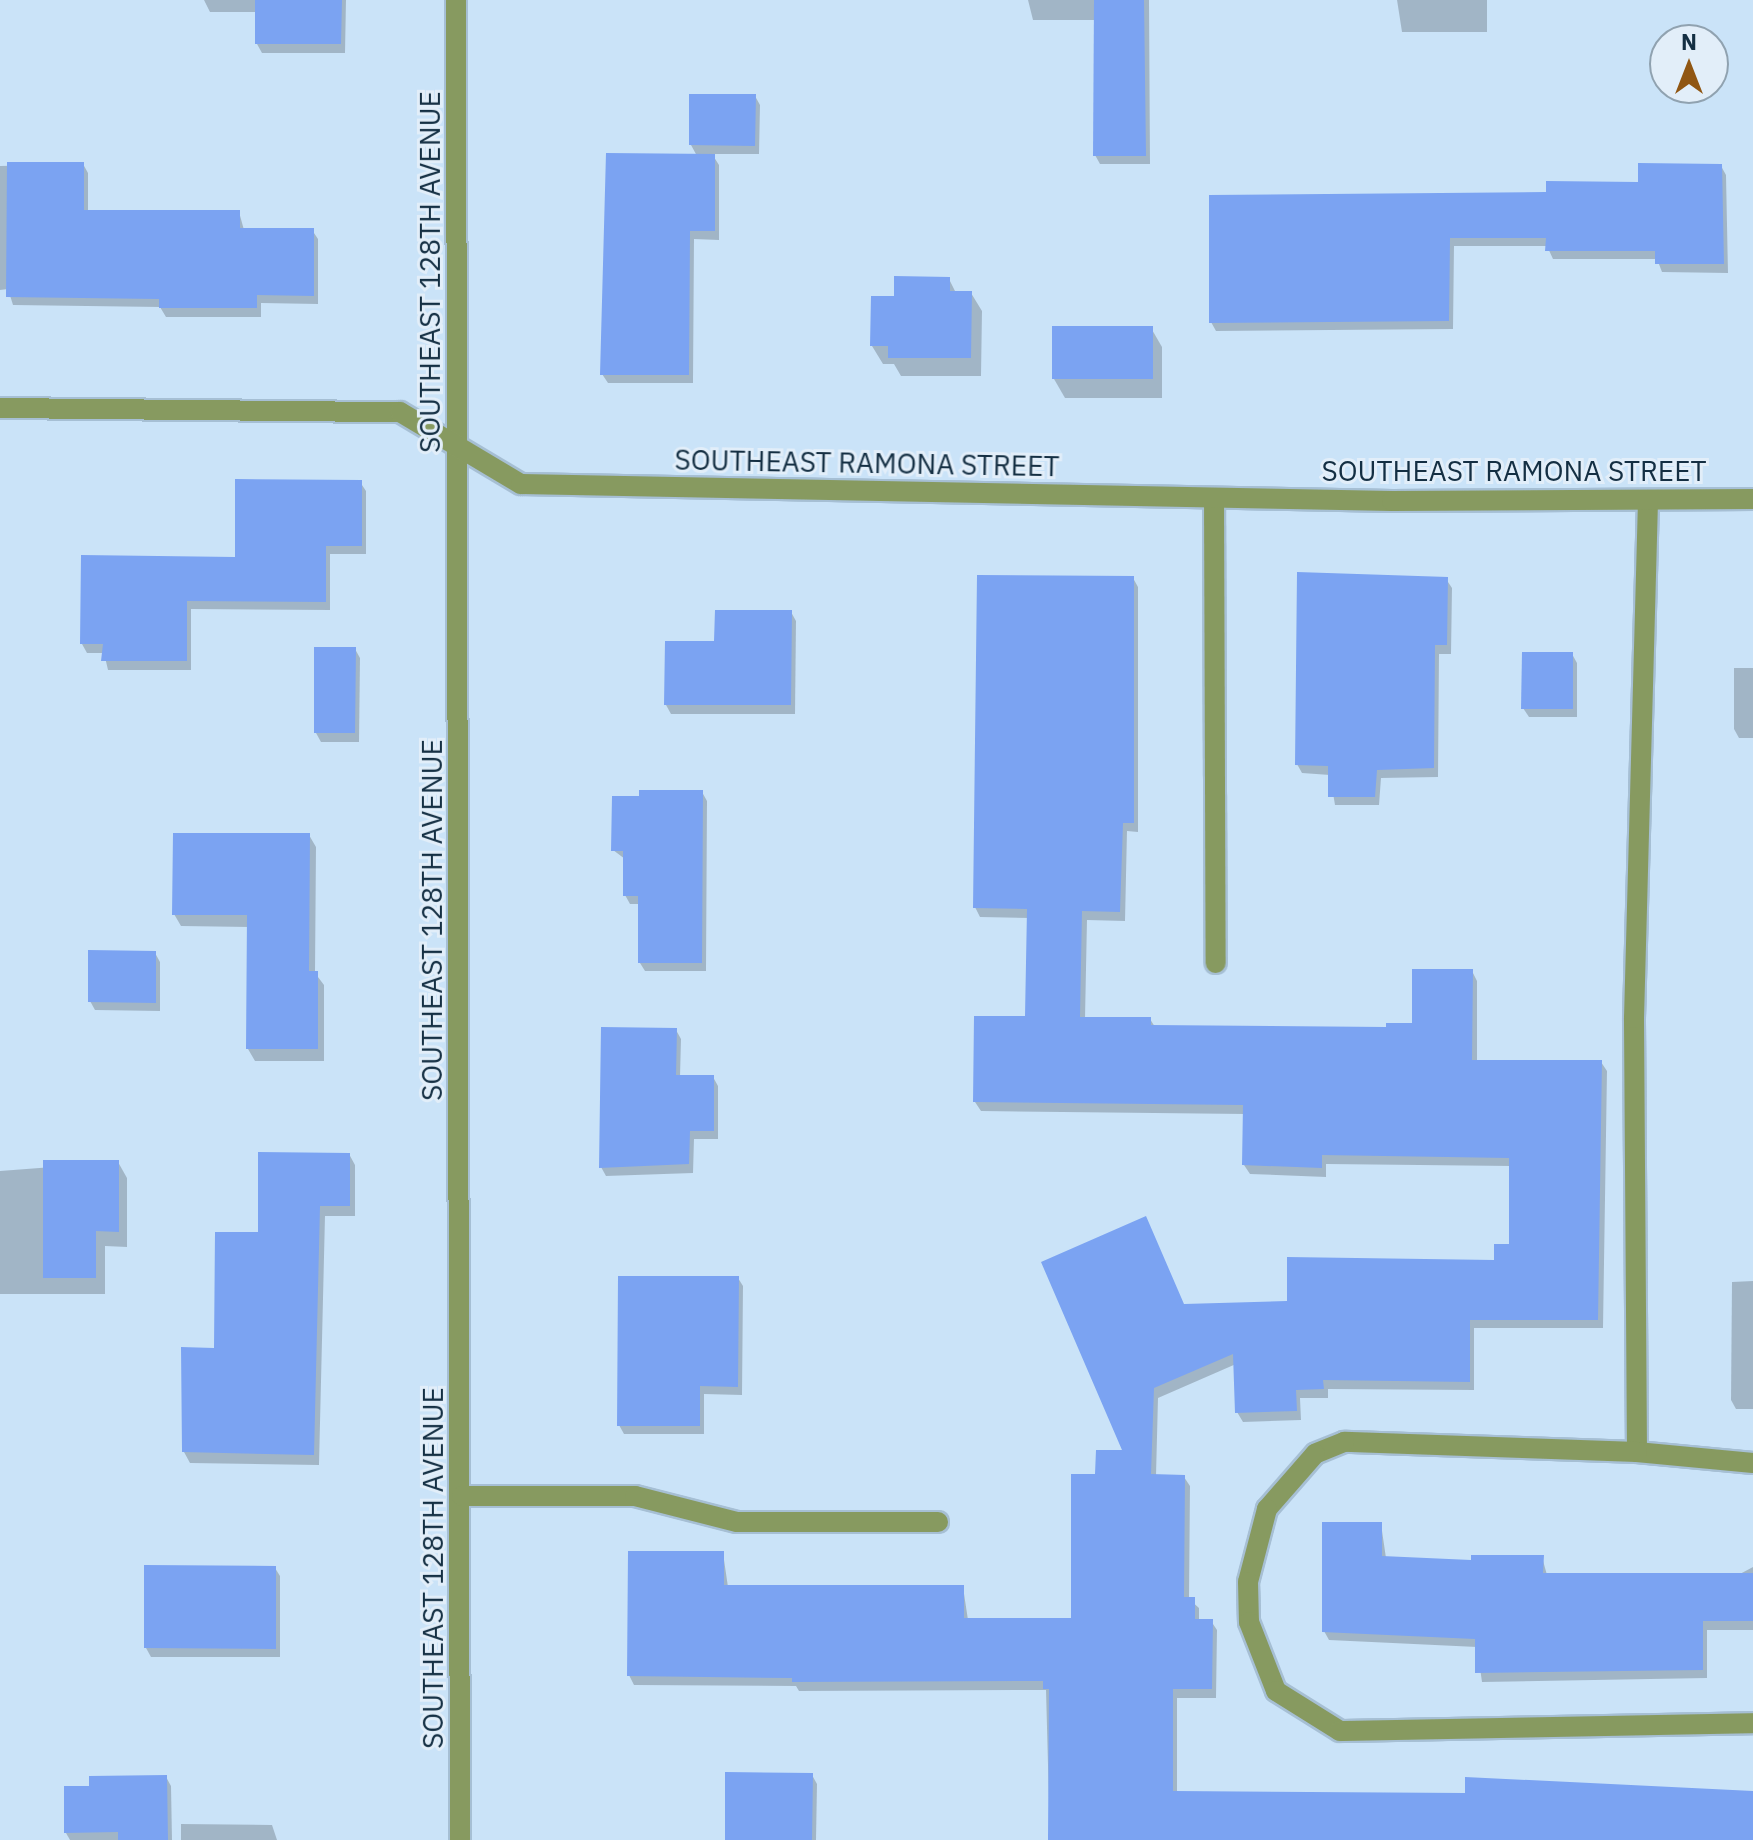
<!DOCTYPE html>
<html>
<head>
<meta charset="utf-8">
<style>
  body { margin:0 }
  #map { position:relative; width:1753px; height:1840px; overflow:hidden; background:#cae3f8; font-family:"IBM Plex Sans",sans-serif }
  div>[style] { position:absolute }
  .shadow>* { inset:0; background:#0003 }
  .building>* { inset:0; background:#7ba3f2 }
  .roads { filter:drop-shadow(2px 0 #a6bfd4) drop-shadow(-2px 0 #a6bfd4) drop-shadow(0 2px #a6bfd4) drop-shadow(0 -2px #a6bfd4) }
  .lane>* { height:20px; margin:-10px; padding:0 10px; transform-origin:10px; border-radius:10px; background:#879a60 }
  .street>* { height:20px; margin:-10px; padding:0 10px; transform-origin:10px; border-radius:10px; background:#879a60 }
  span { translate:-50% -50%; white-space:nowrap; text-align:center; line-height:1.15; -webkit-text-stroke:6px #e2eef9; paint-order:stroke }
  .street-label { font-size:28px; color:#142f43 }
  .north { position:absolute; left:1649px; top:24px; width:80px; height:80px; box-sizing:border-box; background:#e2eef9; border:2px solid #90a2b0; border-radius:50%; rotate:0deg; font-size:22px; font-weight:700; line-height:32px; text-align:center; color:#142f43 }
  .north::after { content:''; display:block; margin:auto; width:28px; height:36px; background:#905613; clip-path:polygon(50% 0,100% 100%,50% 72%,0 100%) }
</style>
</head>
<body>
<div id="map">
  <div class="shadow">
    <i style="clip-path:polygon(204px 0,346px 0,345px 53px,262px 53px,257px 44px,257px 12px,210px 12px)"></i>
    <i style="clip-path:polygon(1028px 0,1149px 0,1150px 164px,1100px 164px,1095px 155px,1096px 20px,1033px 20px)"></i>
    <i style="clip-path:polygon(1397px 0,1487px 0,1487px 32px,1402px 32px)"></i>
    <i style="clip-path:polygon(755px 96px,760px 105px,759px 154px,712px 154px,719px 165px,719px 240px,694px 239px,693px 383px,608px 383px,602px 374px,697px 156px,691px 145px)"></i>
    <i style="clip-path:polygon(83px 164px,88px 173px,88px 212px,239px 212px,244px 230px,312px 230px,318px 239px,318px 304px,261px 303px,261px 317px,166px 317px,160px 307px,13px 305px,8px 289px,0 290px,0 166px)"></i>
    <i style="clip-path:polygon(1721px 166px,1726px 175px,1728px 273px,1662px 272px,1657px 259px,1553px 259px,1547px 246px,1454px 246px,1453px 329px,1216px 331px,1211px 322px,1548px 194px,1640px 184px)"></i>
    <i style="clip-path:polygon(949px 279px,956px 293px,971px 293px,982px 311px,981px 376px,901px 376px,894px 364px,883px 364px,872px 346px,895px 298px)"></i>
    <i style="clip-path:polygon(1151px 328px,1162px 347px,1162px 398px,1065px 398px,1054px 379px)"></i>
    <i style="clip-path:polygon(360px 482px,366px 491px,366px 554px,330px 554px,330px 610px,191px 609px,191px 670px,108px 670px,104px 653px,87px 653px,82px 644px,237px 559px)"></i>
    <i style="clip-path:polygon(1133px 578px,1138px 587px,1138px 832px,1127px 831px,1125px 921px,1087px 920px,1085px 1019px,1150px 1019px,1155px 1027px,1388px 1029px,1414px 1025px,1472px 971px,1477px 981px,1477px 1062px,1601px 1062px,1607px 1071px,1603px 1328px,1474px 1328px,1474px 1390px,1328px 1389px,1328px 1398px,1300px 1398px,1301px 1420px,1243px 1422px,1237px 1412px,1236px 1364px,1158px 1398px,1156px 1476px,1184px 1477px,1190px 1486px,1189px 1599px,1199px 1608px,1199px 1621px,1211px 1621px,1217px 1630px,1216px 1698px,1177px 1698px,1177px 1793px,1467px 1795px,1467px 1779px,1753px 1793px,1753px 1840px,1050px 1840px,1046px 1690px,799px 1691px,796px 1686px,634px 1685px,629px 1675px,723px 1553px,728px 1587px,963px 1587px,968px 1620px,1073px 1620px,1097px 1476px,1125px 1452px,1184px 1306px,1289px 1303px,1496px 1262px,1511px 1246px,1511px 1166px,1326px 1164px,1326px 1177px,1250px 1174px,1244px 1165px,1245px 1114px,981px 1111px,975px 1102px,1027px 1018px,1029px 918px,980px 917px,975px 907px)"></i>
    <i style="clip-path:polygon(1446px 579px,1452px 588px,1451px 654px,1439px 654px,1438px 777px,1381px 778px,1379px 805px,1335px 805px,1330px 775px,1302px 773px,1297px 764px)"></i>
    <i style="clip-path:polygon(791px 612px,796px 621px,795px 714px,671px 714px,666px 705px,716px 643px)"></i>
    <i style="clip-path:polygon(355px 649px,360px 658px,359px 742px,321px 742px,316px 733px)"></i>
    <i style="clip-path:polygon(1572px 654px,1577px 663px,1577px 717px,1529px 717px,1523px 708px)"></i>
    <i style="clip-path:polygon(1734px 668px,1753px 668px,1753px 738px,1739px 738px,1734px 729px)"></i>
    <i style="clip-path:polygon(702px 792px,707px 801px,706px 971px,645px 971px,640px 963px,640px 904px,630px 904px,625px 895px,625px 859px,613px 850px)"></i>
    <i style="clip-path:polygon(309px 835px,316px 847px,315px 973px,324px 985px,324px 1061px,255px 1061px,248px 1049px,249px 927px,181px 926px,174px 914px)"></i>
    <i style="clip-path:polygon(155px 953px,160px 962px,160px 1011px,95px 1010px,90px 1001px)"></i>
    <i style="clip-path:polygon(676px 1030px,681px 1039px,680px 1077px,713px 1077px,718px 1086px,718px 1139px,694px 1139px,693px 1173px,606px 1176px,601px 1167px)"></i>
    <i style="clip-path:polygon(349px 1154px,355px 1165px,355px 1216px,325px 1216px,319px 1465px,190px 1463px,184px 1452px,260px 1234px)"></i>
    <i style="clip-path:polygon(118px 1162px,127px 1178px,127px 1247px,105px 1246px,105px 1294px,0 1294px,0 1171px)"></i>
    <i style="clip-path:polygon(738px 1278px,743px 1286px,742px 1395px,704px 1394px,704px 1434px,624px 1434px,619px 1425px)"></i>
    <i style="clip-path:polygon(1753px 1281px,1753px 1409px,1736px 1409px,1731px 1400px,1732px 1282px)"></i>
    <i style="clip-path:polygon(1381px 1524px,1386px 1558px,1473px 1562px,1542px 1557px,1547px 1575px,1738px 1575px,1753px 1567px,1753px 1630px,1707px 1630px,1707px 1678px,1482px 1682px,1477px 1647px,1329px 1640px,1324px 1631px)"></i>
    <i style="clip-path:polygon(275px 1568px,280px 1576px,280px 1657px,151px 1657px,146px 1648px)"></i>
    <i style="clip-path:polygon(812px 1775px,817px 1784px,816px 1840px,727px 1840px)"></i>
    <i style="clip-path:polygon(166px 1777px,171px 1786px,172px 1840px,70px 1840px,66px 1833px,92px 1788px)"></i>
    <i style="clip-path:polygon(181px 1824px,272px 1825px,277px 1840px,181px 1840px)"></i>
  </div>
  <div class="building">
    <i style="clip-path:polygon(255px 0,342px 0,341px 44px,255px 44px)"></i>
    <i style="clip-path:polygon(1094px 0,1144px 0,1146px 156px,1093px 156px)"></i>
    <i style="clip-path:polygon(689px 94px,756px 94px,755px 146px,689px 145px)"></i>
    <i style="clip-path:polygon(606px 153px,715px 154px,715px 231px,690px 231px,689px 375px,600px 375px)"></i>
    <i style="clip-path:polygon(7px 162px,84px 162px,84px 210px,240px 210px,240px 228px,314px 228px,314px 296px,257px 295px,257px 308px,159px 308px,159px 299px,6px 297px)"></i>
    <i style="clip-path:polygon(1638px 163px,1722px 164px,1724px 264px,1655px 264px,1655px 251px,1545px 251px,1546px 238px,1450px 238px,1449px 321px,1209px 323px,1209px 195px,1546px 192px,1546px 181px,1638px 182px)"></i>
    <i style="clip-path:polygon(894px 276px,950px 277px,950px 291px,972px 291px,971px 358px,888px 358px,888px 346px,870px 346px,871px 296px,894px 296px)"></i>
    <i style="clip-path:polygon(1052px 326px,1153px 326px,1153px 379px,1052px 379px)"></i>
    <i style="clip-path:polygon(235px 479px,362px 480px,362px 546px,326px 546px,326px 602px,187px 601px,187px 661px,101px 661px,103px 644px,80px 644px,81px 555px,235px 557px)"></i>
    <i style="clip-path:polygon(1297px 572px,1448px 577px,1447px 645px,1435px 645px,1434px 768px,1377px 770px,1375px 797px,1328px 797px,1328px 766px,1295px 765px)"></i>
    <i style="clip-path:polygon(977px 575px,1134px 576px,1134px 823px,1123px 823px,1120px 912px,1082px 911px,1080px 1017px,1151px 1017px,1151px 1025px,1386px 1027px,1386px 1023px,1412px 1023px,1412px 969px,1473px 969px,1472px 1060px,1602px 1060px,1598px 1320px,1470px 1320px,1470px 1382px,1323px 1380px,1324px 1389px,1296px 1390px,1297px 1411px,1235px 1413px,1233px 1354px,1154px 1388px,1151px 1474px,1185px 1475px,1184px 1597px,1195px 1597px,1195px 1619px,1213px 1619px,1212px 1689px,1173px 1689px,1173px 1791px,1465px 1793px,1465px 1777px,1753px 1791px,1753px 1840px,1048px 1840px,1049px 1689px,1043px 1689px,1043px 1681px,792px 1682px,792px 1678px,627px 1676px,628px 1551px,724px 1551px,724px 1585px,964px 1585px,964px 1618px,1071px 1618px,1071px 1474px,1095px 1474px,1096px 1450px,1122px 1450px,1041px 1262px,1146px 1216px,1184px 1304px,1287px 1301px,1287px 1257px,1494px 1260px,1494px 1244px,1509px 1244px,1509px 1158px,1322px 1155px,1322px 1168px,1242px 1165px,1243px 1105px,973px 1102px,974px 1016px,1025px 1016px,1027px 909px,973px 908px)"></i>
    <i style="clip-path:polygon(715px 610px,792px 610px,791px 705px,664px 705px,665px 641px,714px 641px)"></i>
    <i style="clip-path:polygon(314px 647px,356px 647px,355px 733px,314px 733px)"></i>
    <i style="clip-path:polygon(1522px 652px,1573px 652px,1573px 709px,1521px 709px)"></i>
    <i style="clip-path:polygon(639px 790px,703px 790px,702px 963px,638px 963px,638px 896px,623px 896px,623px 851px,611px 851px,612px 796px,639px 796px)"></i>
    <i style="clip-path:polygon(173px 833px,310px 833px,309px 971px,318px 971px,318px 1049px,246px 1049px,247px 915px,172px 915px)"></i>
    <i style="clip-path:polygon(88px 950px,156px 951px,156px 1003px,88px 1002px)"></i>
    <i style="clip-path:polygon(601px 1027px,677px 1028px,676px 1075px,714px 1075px,714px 1131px,690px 1131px,689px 1164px,599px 1168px)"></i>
    <i style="clip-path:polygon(258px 1152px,350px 1153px,350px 1206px,320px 1206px,314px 1455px,182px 1452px,181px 1347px,214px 1348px,215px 1232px,258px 1232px)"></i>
    <i style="clip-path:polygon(43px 1160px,119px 1160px,119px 1232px,96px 1231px,96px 1278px,43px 1278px)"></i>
    <i style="clip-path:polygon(618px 1276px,739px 1276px,738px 1387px,700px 1386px,700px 1426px,617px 1426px)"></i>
    <i style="clip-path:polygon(1322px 1522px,1382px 1522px,1382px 1556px,1471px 1560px,1471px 1555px,1544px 1555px,1543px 1573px,1753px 1573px,1753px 1621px,1703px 1621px,1703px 1670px,1475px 1673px,1475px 1639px,1322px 1632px)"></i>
    <i style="clip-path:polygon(144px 1565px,276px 1566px,276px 1649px,144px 1648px)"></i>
    <i style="clip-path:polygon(725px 1772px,813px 1773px,812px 1840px,725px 1840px)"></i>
    <i style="clip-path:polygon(167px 1775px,168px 1840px,118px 1840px,118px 1832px,64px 1833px,64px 1786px,89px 1786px,89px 1776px)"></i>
  </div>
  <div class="roads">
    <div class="lane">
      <i style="left:1214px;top:498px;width:465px;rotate:89.8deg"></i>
      <i style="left:1637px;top:1452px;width:434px;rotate:-90.4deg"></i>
      <i style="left:1634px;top:1018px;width:518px;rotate:-88.45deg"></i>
      <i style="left:1753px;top:1463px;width:117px;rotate:-174.6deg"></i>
      <i style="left:1637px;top:1452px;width:293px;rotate:-178deg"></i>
      <i style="left:1344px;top:1442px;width:31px;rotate:158deg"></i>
      <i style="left:1315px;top:1454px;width:73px;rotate:131.1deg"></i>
      <i style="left:1267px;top:1509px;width:75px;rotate:104.6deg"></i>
      <i style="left:1248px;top:1582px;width:40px;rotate:88.6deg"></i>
      <i style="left:1249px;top:1622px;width:74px;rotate:68.6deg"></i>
      <i style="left:1276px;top:1691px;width:75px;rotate:32deg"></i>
      <i style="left:1340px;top:1731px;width:413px;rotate:-1.1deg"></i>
    </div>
    <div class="street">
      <i style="left:456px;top:0;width:1840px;rotate:89.88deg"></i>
      <i style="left:0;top:408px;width:400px;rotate:0.6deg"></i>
      <i style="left:400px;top:412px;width:141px;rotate:30.8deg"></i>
      <i style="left:521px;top:484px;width:871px;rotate:1.12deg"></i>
      <i style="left:1392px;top:501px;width:361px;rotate:-0.3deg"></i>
      <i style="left:462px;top:1496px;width:173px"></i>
      <i style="left:635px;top:1496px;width:105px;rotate:14.3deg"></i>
      <i style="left:737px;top:1522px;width:201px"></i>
    </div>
  </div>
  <div class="street-label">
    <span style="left:430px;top:272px;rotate:-90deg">SOUTHEAST 128TH AVENUE</span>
    <span style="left:867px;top:463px;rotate:1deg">SOUTHEAST RAMONA STREET</span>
    <span style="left:1514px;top:471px">SOUTHEAST RAMONA STREET</span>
    <span style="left:432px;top:920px;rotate:-90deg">SOUTHEAST 128TH AVENUE</span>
    <span style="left:433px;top:1568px;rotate:-90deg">SOUTHEAST 128TH AVENUE</span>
  </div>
  <div class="north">N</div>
</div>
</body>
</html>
